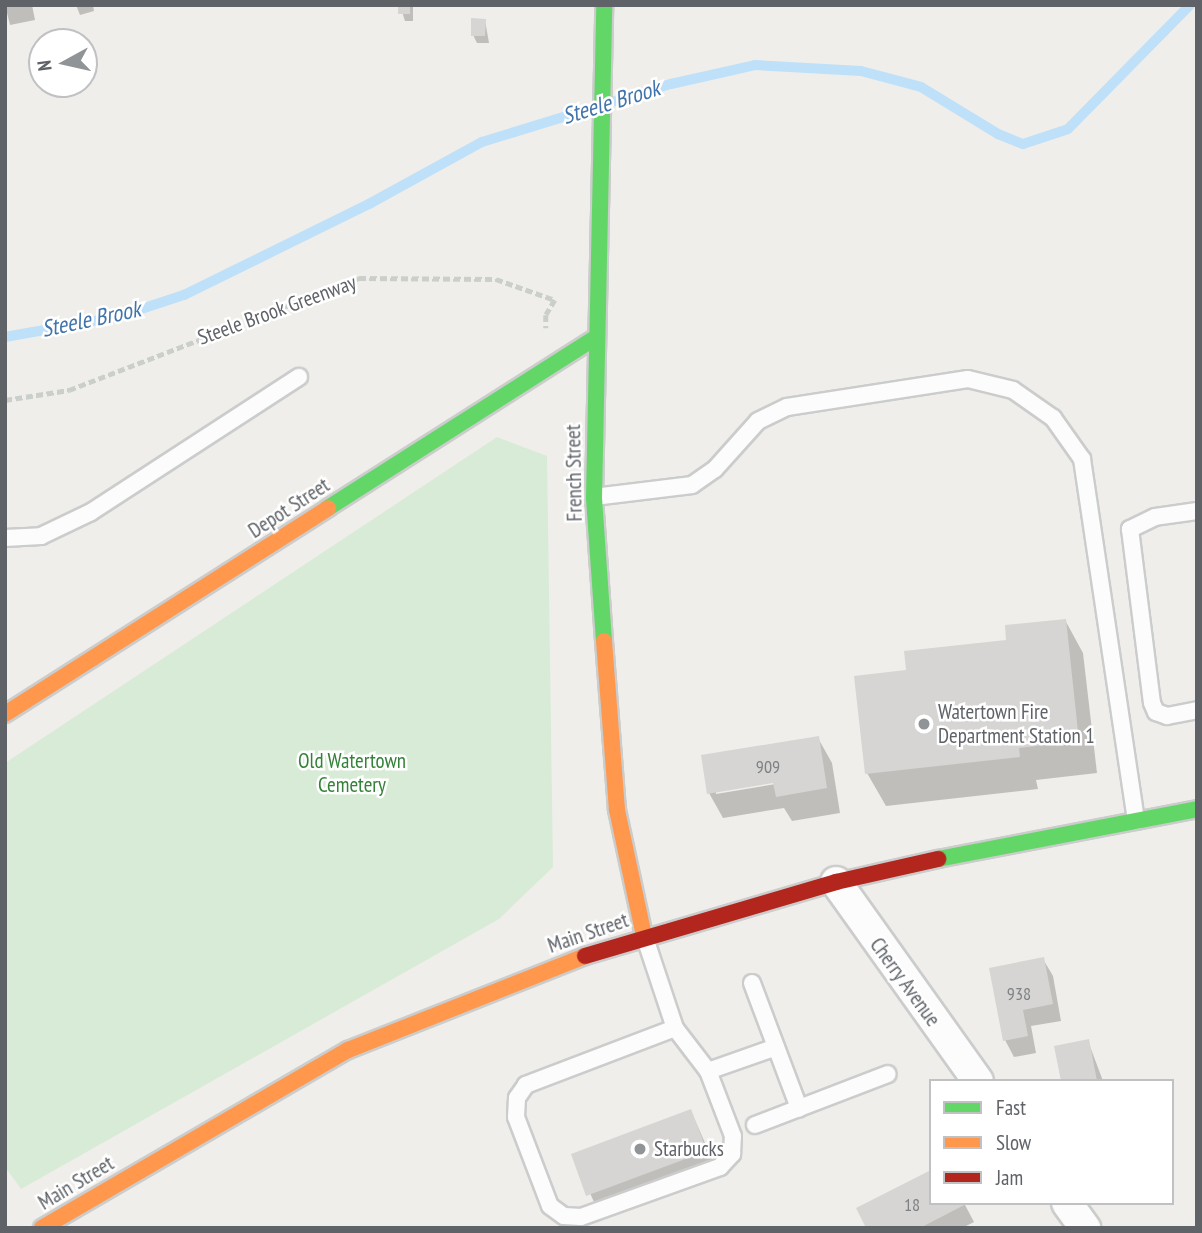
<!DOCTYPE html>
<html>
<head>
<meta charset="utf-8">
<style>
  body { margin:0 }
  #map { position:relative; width:1202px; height:1233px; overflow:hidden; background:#efeeea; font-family:"PT Sans Narrow",sans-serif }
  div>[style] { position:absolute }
  .green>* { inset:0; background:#d8ebd6 }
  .shadow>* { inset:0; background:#0003 }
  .stream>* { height:10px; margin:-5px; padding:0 5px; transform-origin:5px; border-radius:5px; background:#bfe0f9 }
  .building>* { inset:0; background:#d6d5d3 }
  .path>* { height:4.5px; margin-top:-2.25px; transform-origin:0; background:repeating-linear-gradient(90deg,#cacfcc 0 7px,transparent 0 10.5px) }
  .roads { filter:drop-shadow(2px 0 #cbcccc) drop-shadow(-2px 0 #cbcccc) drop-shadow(0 2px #cbcccc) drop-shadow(0 -2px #cbcccc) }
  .lane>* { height:16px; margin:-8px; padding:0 8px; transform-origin:8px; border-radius:8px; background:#fdfcfc }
  .street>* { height:30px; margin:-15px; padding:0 15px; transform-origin:15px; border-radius:15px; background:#fdfcfc }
  .fast>* { height:16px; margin:-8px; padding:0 8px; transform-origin:8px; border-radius:8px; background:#63d668 }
  .slow>* { height:16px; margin:-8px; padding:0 8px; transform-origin:8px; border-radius:8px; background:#ff974d }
  .jam>* { height:16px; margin:-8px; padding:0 8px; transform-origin:8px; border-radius:8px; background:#b3261e }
  .dots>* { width:19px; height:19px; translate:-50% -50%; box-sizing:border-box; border:4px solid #fff; border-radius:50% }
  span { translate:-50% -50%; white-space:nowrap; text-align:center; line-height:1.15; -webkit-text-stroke:5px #fff; paint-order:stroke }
  .number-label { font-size:18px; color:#7e8184 }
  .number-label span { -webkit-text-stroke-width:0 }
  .street-label { font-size:21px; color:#5f6368 }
  .poi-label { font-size:21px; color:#5f6368 }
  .left { translate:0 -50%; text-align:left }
  .park-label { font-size:21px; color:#348238 }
  .water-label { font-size:23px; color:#4174aa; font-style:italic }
  .frame { position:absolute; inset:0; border:7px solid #5f6368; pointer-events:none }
  .legend { position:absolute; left:929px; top:1079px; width:245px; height:126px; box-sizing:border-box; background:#fff; border:2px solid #bfc1c3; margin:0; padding:9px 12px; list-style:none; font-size:21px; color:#5f6368 }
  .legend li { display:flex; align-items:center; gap:14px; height:35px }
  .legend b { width:35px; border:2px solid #bfc1c3 }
  .north { position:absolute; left:28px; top:28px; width:70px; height:70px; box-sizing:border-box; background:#fff; border:2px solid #bfc1c3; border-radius:50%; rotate:262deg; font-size:19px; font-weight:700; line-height:28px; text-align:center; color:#5f6368 }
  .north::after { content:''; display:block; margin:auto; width:24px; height:32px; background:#919496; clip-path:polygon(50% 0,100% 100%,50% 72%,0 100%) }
</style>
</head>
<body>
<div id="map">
  <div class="green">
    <i style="clip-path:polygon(497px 437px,547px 456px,553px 867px,499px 919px,21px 1189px,5px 1167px,5px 763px)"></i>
  </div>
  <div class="shadow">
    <i style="clip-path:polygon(5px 5px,32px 5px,35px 20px,10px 25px)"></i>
    <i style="clip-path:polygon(76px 5px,93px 5px,94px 11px,80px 15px)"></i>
    <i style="clip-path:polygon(400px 5px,413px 5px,413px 21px,405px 21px)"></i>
    <i style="clip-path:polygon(485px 20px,489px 43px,477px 43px,473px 35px)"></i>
    <i style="clip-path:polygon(1065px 620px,1083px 653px,1097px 773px,1036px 780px,1038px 789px,886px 806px,867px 773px,1008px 642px)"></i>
    <i style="clip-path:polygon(evenodd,818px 738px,832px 763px,840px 813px,792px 821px,784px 808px,723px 818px,709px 793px,818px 738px,782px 780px,782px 783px,716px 794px,716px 791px,782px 780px)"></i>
    <i style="clip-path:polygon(1043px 959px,1053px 976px,1061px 1021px,1031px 1026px,1036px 1053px,1014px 1057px,1005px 1040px)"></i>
    <i style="clip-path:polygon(1088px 1041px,1103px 1081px,1062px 1081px)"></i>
    <i style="clip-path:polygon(691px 1111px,720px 1177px,602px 1220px,573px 1155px)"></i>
    <i style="clip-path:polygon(931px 1203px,964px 1203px,974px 1222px,962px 1228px,868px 1228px)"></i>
  </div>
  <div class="stream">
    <i style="left:5px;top:337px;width:114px;rotate:-10.1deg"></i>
    <i style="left:117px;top:317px;width:71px;rotate:-18.2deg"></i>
    <i style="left:184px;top:295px;width:206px;rotate:-26.2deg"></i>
    <i style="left:369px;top:204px;width:129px;rotate:-28.8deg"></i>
    <i style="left:482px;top:142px;width:198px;rotate:-17.1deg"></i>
    <i style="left:671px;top:84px;width:86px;rotate:-12.7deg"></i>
    <i style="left:755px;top:65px;width:106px;rotate:3.2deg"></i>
    <i style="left:861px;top:71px;width:62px;rotate:14.9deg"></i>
    <i style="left:921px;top:87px;width:90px;rotate:31.4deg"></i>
    <i style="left:998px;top:134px;width:27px;rotate:22deg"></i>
    <i style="left:1023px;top:144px;width:47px;rotate:-18.4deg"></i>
    <i style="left:1068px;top:129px;width:174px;rotate:-45.5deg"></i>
  </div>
  <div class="building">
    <i style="clip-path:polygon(398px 5px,410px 5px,410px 14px,398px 14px)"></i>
    <i style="clip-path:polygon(471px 18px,486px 19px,485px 36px,471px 36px)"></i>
    <i style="clip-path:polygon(1066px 619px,1079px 741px,1019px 748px,1020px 757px,865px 774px,854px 676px,906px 670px,904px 651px,1006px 640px,1005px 625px)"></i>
    <i style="clip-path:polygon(819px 736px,827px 788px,776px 797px,773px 783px,707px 794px,701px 755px)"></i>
    <i style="clip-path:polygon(1044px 957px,1053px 1004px,1023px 1010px,1028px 1036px,1003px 1041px,989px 968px)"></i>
    <i style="clip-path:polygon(1089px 1039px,1097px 1081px,1061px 1081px,1054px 1046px)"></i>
    <i style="clip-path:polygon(691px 1109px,707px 1151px,586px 1196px,571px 1154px)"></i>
    <i style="clip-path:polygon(931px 1170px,931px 1203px,968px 1203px,920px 1228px,866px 1228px,856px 1208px)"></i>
  </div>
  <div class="path">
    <i style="left:5px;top:400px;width:65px;rotate:-8.9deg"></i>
    <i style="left:69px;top:390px;width:311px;rotate:-21.1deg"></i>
    <i style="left:359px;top:278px;width:137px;rotate:0.4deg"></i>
    <i style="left:496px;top:279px;width:63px;rotate:19.6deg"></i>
    <i style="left:555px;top:300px;width:17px;rotate:121deg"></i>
    <i style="left:546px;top:315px;width:13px;rotate:90deg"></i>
  </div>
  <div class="roads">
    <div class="lane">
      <i style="left:594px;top:497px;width:99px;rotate:-7deg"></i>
      <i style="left:692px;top:485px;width:28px;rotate:-35deg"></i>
      <i style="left:715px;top:469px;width:64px;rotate:-48.1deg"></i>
      <i style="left:758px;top:421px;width:32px;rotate:-26deg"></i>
      <i style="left:787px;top:407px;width:183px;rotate:-8.8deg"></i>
      <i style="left:968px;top:379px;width:46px;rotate:13.7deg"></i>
      <i style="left:1013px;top:390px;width:49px;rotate:35deg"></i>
      <i style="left:1053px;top:418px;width:50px;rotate:54.7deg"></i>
      <i style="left:1082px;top:459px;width:366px;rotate:81.5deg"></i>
      <i style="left:1197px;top:511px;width:42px;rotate:171.9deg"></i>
      <i style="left:1155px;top:517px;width:28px;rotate:154deg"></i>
      <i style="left:1130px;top:529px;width:175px;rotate:82.8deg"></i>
      <i style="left:1152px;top:703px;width:10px;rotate:66deg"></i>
      <i style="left:1156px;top:712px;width:12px;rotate:20deg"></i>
      <i style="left:1167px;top:716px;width:31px;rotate:-11deg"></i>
      <i style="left:5px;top:538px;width:36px;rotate:-3deg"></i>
      <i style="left:41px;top:536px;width:55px;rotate:-25.6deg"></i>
      <i style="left:91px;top:512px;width:248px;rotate:-33deg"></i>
      <i style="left:645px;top:938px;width:95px;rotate:71.6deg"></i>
      <i style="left:675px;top:1028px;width:54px;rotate:52.5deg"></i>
      <i style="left:708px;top:1071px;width:72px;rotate:-19.4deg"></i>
      <i style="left:752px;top:983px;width:134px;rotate:69.4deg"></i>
      <i style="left:675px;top:1028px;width:160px;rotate:159.1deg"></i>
      <i style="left:526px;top:1085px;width:16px;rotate:125deg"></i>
      <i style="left:517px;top:1098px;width:19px;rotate:93deg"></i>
      <i style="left:516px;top:1117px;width:95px;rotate:69.1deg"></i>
      <i style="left:550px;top:1206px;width:17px;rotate:36deg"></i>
      <i style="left:564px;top:1216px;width:17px;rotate:3deg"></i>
      <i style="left:581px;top:1217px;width:148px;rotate:-19.8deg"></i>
      <i style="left:720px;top:1167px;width:18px;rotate:-47deg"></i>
      <i style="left:732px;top:1154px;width:18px;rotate:-87deg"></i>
      <i style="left:733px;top:1136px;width:70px;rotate:-111deg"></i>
      <i style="left:755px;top:1125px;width:142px;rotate:-21deg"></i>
    </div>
    <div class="street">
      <i style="left:836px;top:882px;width:244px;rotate:54.5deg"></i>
      <i style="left:1067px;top:1203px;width:31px;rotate:54deg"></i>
    </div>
    <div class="fast">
      <i style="left:328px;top:508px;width:317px;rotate:-32.5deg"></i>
      <i style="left:604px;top:641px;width:144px;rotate:-94deg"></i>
      <i style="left:594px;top:497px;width:492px;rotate:-88.8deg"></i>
      <i style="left:938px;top:859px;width:264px;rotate:-10.9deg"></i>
    </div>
    <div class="slow">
      <i style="left:604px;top:641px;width:169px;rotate:85.6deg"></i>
      <i style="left:617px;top:810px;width:129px;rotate:77.9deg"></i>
      <i style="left:5px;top:714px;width:383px;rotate:-32.5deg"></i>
      <i style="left:42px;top:1228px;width:354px;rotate:-30.2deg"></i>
      <i style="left:348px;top:1050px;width:255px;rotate:-21.6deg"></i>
    </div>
    <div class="jam">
      <i style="left:585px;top:956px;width:262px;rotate:-16.4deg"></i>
      <i style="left:836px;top:882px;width:105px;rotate:-12.7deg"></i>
    </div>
  </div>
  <div class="dots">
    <i style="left:924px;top:724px;background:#919496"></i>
    <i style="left:640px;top:1149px;background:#919496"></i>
  </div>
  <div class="number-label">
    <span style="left:768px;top:767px">909</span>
    <span style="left:1019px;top:994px">938</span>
    <span style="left:912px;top:1205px">18</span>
  </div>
  <div class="street-label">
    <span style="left:277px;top:310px;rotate:-20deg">Steele Brook Greenway</span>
    <span style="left:574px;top:473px;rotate:-91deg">French Street</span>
    <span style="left:289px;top:508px;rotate:-33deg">Depot Street</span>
    <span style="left:588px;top:933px;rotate:-19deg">Main Street</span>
    <span style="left:905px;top:982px;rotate:54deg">Cherry Avenue</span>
    <span style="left:76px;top:1183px;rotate:-31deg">Main Street</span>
  </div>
  <div class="poi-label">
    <span class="left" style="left:938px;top:724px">Watertown Fire<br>Department Station 1</span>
    <span class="left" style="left:654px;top:1149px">Starbucks</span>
  </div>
  <div class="park-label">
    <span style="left:352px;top:773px">Old Watertown<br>Cemetery</span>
  </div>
  <div class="water-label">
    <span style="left:611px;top:102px;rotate:-17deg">Steele Brook</span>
    <span style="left:91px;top:319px;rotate:-12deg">Steele Brook</span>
  </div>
  <div class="frame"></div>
  <ul class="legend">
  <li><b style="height:9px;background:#63d668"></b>Fast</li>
  <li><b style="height:9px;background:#ff974d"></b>Slow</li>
  <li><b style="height:9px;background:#b3261e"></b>Jam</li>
  </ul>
  <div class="north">N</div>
</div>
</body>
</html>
